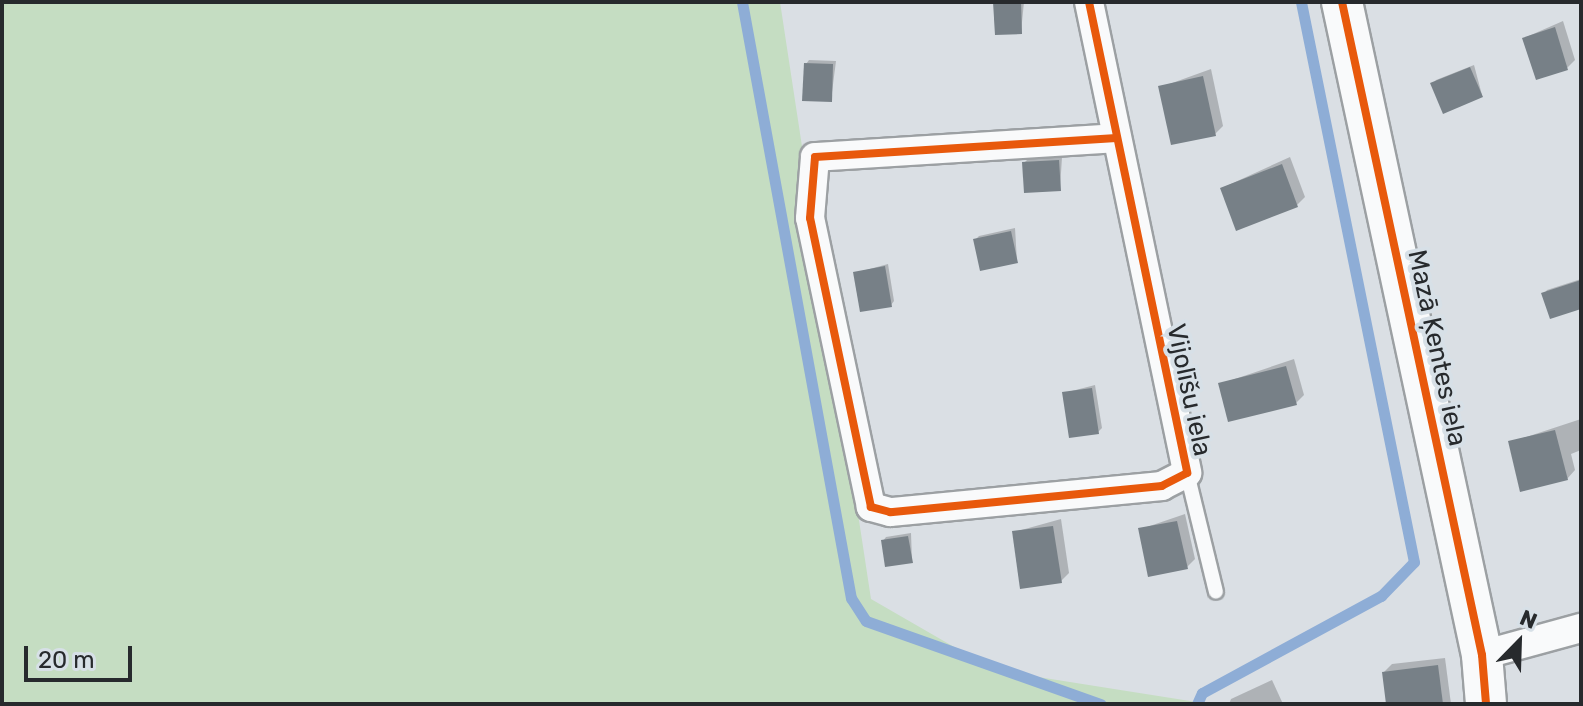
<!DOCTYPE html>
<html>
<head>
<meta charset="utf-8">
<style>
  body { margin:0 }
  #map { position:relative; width:1583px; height:706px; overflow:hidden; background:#dadfe4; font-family:Rubik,sans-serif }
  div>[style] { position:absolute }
  .green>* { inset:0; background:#c5ddc2 }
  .shadow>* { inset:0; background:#0003 }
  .stream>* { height:11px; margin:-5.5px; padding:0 5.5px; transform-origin:5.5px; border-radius:5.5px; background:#8eadd6 }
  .building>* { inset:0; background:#778087 }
  .roads { filter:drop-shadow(2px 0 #9ca0a3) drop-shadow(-2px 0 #9ca0a3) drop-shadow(0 2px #9ca0a3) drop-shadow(0 -2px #9ca0a3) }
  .lane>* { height:14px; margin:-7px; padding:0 7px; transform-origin:7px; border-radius:7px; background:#f9fafb }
  .street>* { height:28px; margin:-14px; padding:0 14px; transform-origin:14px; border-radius:14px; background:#f9fafb }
  .secondary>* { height:40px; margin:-20px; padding:0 20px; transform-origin:20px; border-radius:20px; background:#f9fafb }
  .cycleway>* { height:8px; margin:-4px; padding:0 4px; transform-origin:4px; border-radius:4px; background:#e8590c }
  span { translate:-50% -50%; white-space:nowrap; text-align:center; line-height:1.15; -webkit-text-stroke:8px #d7e0e7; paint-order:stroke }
  .street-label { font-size:26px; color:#272a2d }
  .frame { position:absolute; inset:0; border:4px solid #272a2d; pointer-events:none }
  .north { position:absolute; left:1479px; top:602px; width:80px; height:80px; -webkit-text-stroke:6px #d7e0e7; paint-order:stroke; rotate:23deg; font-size:22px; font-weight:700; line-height:32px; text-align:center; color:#272a2d }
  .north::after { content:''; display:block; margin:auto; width:28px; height:36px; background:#272a2d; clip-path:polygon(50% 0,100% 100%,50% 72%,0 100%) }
  .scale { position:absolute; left:24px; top:646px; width:108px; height:36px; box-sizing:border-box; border:4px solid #272a2d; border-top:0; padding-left:10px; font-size:24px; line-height:28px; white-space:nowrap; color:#272a2d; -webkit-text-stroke:6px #d7e0e7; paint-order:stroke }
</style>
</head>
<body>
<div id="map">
  <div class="green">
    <i style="clip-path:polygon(2px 2px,780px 2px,871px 599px,994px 670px,1209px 704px,2px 704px)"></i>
  </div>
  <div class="shadow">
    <i style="clip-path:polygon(995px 2px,1024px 2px,1021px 32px)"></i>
    <i style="clip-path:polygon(1563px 21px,1575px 60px,1567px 68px,1524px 38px)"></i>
    <i style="clip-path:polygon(809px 60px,836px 61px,831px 100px,806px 64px)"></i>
    <i style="clip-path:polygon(1474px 65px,1482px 95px,1433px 84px,1436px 80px)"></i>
    <i style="clip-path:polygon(1211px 69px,1223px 126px,1215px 134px,1161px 87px)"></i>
    <i style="clip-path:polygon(1062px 157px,1060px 189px,1024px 163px,1028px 159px)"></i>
    <i style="clip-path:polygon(1290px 157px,1305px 197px,1297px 205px,1222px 188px)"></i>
    <i style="clip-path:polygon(1015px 228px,1017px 261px,975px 240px,979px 236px)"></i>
    <i style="clip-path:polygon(888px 264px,894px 301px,891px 305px,855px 273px)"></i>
    <i style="clip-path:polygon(1581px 279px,1581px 307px,1544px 294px,1547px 290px)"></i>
    <i style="clip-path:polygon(1294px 359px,1304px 395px,1296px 403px,1220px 384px)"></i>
    <i style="clip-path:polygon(1095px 385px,1102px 428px,1098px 432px,1064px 393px)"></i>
    <i style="clip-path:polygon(1581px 419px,1581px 450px,1571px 454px,1575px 470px,1567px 479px,1511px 442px)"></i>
    <i style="clip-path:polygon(1185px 514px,1195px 559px,1187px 567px,1141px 529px)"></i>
    <i style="clip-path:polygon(1061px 519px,1069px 573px,1061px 581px,1014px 532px)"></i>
    <i style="clip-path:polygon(911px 533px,912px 561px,883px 541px,886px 537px)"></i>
    <i style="clip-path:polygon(1445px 658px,1451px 704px,1388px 704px,1384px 672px,1392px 664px)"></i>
    <i style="clip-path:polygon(1272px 680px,1283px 704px,1229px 704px,1231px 699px)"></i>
  </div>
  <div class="stream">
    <i style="left:742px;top:2px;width:606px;rotate:79.64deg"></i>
    <i style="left:851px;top:598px;width:27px;rotate:57deg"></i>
    <i style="left:866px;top:621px;width:249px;rotate:19.5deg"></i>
    <i style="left:1197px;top:704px;width:12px;rotate:-66deg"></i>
    <i style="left:1202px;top:693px;width:204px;rotate:-28.5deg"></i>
    <i style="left:1381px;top:596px;width:47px;rotate:-45.9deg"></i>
    <i style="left:1414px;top:562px;width:571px;rotate:-101.41deg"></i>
  </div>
  <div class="building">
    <i style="clip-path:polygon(993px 2px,1021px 2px,1022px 34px,995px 35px)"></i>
    <i style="clip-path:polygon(1555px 27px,1568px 70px,1536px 80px,1522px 38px)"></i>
    <i style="clip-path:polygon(804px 63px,833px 64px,832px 102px,802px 101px)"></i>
    <i style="clip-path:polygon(1470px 67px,1483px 97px,1443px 114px,1430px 83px)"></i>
    <i style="clip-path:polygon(1203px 76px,1216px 136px,1171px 145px,1158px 86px)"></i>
    <i style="clip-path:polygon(1059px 160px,1061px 191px,1024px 193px,1022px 162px)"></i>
    <i style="clip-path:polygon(1282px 164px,1298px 207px,1236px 231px,1220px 188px)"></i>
    <i style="clip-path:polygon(1011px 231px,1018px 263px,980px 271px,973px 239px)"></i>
    <i style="clip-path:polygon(885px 266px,892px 307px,860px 312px,853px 272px)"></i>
    <i style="clip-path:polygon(1581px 280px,1581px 309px,1550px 319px,1541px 293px)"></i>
    <i style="clip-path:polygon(1286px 366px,1297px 405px,1228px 422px,1218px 383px)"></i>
    <i style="clip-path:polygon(1092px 388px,1099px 434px,1069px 438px,1062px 392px)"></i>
    <i style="clip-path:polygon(1555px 430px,1568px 480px,1520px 492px,1508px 441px)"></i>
    <i style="clip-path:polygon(1177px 521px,1188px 569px,1148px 577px,1138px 528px)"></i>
    <i style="clip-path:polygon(1053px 526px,1062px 583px,1020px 589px,1012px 531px)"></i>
    <i style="clip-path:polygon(908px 536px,913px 563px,885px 567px,881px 540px)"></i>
    <i style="clip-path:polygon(1438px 665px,1443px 704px,1386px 704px,1382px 672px)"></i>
  </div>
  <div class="roads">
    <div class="lane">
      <i style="left:1187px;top:473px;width:122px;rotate:76.3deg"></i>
    </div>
    <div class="street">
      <i style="left:1089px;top:2px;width:481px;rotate:78.2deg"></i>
      <i style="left:1187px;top:473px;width:28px;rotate:153deg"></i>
      <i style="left:1162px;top:486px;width:273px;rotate:174.5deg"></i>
      <i style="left:890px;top:512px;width:20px;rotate:-165deg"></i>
      <i style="left:871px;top:507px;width:295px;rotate:-101.9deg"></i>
      <i style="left:810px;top:218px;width:61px;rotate:-85.3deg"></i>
      <i style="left:815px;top:157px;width:302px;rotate:-3.6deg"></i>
      <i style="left:1482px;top:655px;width:103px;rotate:-15.3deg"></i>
    </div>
    <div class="secondary">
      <i style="left:1342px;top:2px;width:668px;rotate:77.9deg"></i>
      <i style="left:1482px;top:655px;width:49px;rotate:85.3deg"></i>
    </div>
  </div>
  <div class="cycleway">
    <i style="left:1089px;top:2px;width:481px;rotate:78.2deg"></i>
    <i style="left:1187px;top:473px;width:28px;rotate:153deg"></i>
    <i style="left:1162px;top:486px;width:273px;rotate:174.5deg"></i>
    <i style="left:890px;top:512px;width:20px;rotate:-165deg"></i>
    <i style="left:871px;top:507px;width:295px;rotate:-101.9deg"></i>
    <i style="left:810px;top:218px;width:61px;rotate:-85.3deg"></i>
    <i style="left:815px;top:157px;width:302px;rotate:-3.6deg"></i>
    <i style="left:1342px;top:2px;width:668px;rotate:77.9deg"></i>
    <i style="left:1482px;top:655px;width:49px;rotate:85.3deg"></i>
  </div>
  <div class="street-label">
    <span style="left:1437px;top:348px;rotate:78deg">Mazā Ķentes iela</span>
    <span style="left:1189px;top:390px;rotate:78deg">Vijolīšu iela</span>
  </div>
  <div class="frame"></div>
  <div class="north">N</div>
  <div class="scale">20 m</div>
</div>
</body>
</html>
